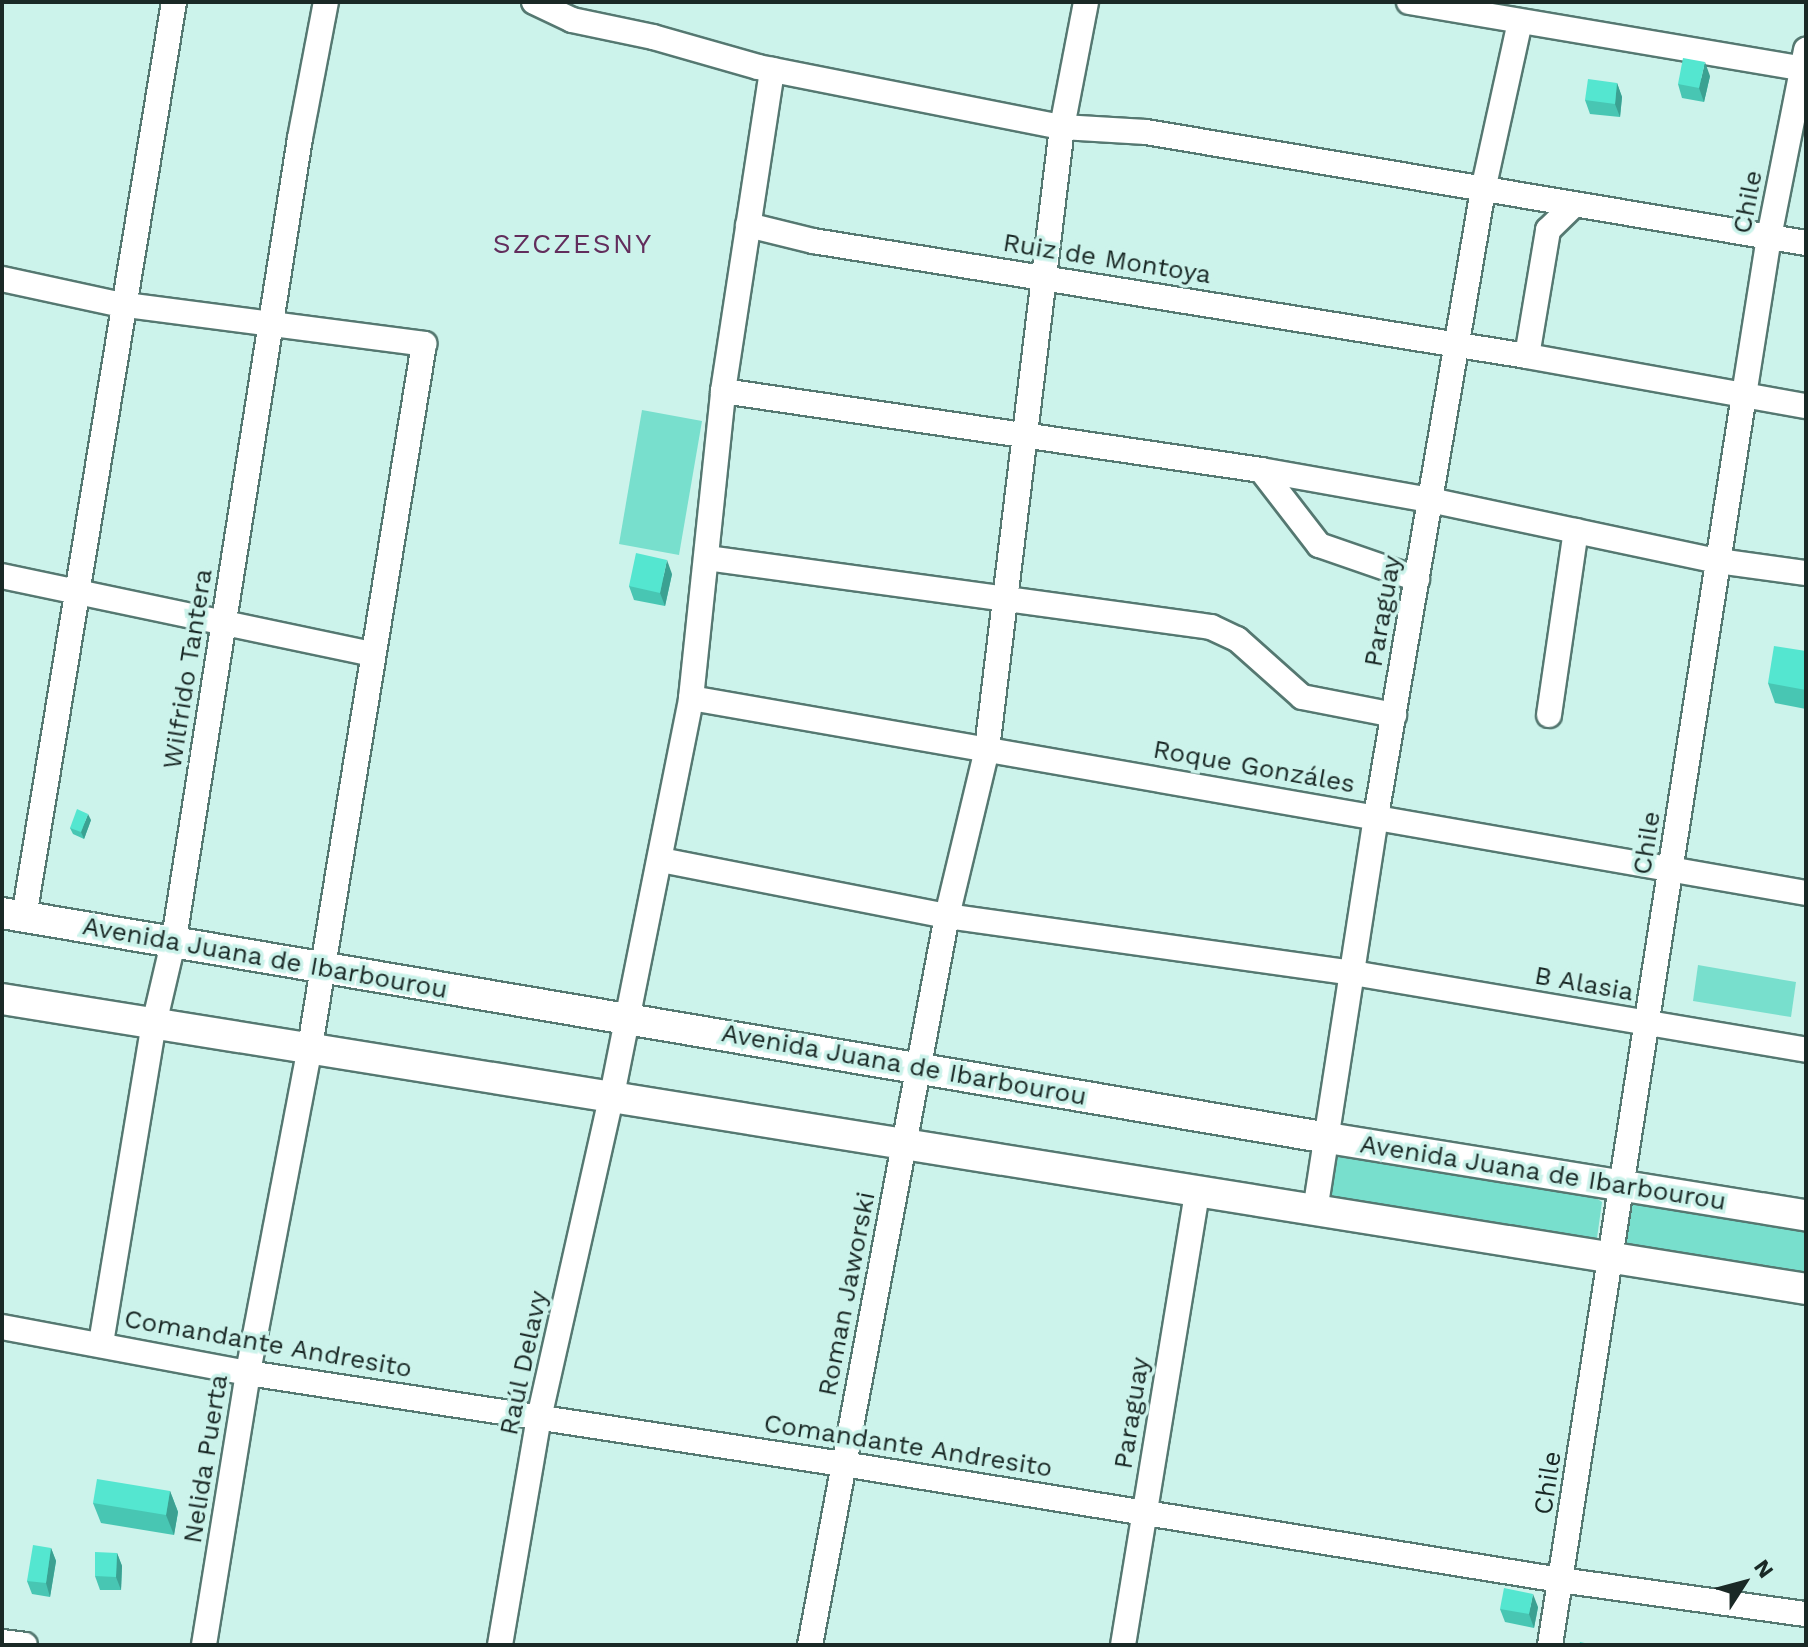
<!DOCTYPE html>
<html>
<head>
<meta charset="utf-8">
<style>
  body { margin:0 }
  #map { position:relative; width:1808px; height:1647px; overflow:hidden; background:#ccf3eb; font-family:"Work Sans",sans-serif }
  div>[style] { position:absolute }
  .green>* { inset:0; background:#78dfcd }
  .roads { filter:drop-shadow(2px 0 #557871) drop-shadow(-2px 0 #557871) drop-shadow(0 2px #557871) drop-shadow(0 -2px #557871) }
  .minor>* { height:24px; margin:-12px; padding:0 12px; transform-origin:12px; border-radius:12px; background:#fff }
  .major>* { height:30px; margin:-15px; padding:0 15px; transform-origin:15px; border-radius:15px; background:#fff }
  .wall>* { inset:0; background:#48c6b3 }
  .shaded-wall>* { inset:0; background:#3ba192 }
  .building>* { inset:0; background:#54e6d0 }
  span { translate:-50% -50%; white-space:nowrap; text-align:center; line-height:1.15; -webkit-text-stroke:7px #ccf3eb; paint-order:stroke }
  .street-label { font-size:26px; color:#1a2926 }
  .neighbourhood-label { font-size:28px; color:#622d5c; letter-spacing:2px }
  .frame { position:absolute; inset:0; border:4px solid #1a2926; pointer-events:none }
  .north { position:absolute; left:1704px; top:1543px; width:80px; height:80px; -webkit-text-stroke:6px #ccf3eb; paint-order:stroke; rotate:54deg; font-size:22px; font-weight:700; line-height:32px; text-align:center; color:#1a2926 }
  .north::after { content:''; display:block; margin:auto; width:28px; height:36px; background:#1a2926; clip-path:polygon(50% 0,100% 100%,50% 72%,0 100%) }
</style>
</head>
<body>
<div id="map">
  <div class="green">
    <i style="clip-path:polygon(642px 410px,702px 421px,679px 555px,619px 544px)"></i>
    <i style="clip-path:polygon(1698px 965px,1796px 982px,1791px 1017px,1693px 1001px)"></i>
    <i style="clip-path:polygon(1336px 1154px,1590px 1194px,1602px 1202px,1597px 1238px,1579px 1245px,1319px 1198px)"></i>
    <i style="clip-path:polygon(1635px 1200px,1806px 1227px,1806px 1280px,1618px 1244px,1622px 1208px)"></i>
  </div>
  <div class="roads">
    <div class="minor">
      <i style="left:534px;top:2px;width:42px;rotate:25.3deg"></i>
      <i style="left:572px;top:20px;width:83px;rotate:11.9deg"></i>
      <i style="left:653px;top:37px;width:109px;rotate:15.9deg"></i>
      <i style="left:758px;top:67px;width:310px;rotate:11.2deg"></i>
      <i style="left:1062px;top:127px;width:84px;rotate:3.4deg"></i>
      <i style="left:1146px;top:132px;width:669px;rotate:9.55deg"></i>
      <i style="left:1409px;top:2px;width:403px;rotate:9.6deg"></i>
      <i style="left:748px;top:225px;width:67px;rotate:13.8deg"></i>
      <i style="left:813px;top:241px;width:723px;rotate:9.15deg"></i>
      <i style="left:1527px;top:356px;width:283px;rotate:10.2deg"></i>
      <i style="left:2px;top:279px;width:119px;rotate:12.2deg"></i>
      <i style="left:118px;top:304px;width:309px;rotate:7.4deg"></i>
      <i style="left:424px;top:344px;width:712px;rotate:99.21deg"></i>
      <i style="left:310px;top:1047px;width:332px;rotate:100.8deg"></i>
      <i style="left:248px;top:1373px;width:276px;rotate:99.2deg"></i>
      <i style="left:1527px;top:356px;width:128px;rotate:-80.5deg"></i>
      <i style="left:1548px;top:230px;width:36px;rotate:-44deg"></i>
      <i style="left:723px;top:391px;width:544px;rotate:8.35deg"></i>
      <i style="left:1261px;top:470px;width:172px;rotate:10.1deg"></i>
      <i style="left:1430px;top:500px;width:294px;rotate:12deg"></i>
      <i style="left:1718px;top:561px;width:89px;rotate:7.8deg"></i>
      <i style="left:1261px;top:470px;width:95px;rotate:52.3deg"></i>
      <i style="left:1319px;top:545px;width:104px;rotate:19.1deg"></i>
      <i style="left:707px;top:558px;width:509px;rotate:7.8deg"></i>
      <i style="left:1211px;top:627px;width:29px;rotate:25deg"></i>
      <i style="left:1237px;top:639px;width:87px;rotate:41.7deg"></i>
      <i style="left:1302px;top:697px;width:94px;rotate:11.1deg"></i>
      <i style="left:2px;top:576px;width:379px;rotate:11.9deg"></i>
      <i style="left:691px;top:698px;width:1132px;rotate:9.92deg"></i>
      <i style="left:1549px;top:715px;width:186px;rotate:-81.7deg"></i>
      <i style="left:661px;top:860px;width:291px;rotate:11.1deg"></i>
      <i style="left:947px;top:916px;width:410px;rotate:8deg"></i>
      <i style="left:1353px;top:973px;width:459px;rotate:9.6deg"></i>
      <i style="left:24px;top:917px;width:927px;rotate:-80.69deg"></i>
      <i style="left:1315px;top:1211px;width:400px;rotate:-81.2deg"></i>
      <i style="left:1376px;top:816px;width:635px;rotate:-80.3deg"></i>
      <i style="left:1483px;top:190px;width:172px;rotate:-77.6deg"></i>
      <i style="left:2px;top:1327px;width:250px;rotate:10.6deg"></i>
      <i style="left:248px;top:1373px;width:602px;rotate:8.7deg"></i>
      <i style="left:843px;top:1464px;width:726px;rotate:9.19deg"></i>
      <i style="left:1560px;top:1580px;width:248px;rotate:7.9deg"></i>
      <i style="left:101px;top:1343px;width:323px;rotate:-80.6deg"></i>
      <i style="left:154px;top:1024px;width:87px;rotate:-76.8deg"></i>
      <i style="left:174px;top:939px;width:811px;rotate:-81.06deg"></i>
      <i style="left:300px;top:138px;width:138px;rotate:-79.2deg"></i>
      <i style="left:2px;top:1642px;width:23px;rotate:7deg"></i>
      <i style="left:500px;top:1645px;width:230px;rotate:-80.3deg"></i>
      <i style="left:539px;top:1418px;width:331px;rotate:-77.3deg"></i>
      <i style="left:612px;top:1095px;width:405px;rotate:-78.7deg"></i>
      <i style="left:691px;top:698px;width:309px;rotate:-84deg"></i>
      <i style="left:723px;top:391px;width:325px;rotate:-81.3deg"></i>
      <i style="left:810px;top:1645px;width:742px;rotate:-79.36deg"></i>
      <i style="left:947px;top:916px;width:172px;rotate:-76.5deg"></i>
      <i style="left:987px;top:749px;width:627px;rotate:-83.12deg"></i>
      <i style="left:1062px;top:127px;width:127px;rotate:-79.1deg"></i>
      <i style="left:1123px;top:1645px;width:460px;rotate:-80.7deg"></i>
      <i style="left:1550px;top:1645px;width:1265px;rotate:-81.18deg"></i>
      <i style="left:1744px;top:395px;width:160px;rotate:-81deg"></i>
      <i style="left:1769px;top:237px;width:191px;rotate:-78.8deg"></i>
    </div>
    <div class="major">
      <i style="left:2px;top:913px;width:1345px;rotate:9.63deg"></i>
      <i style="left:1328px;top:1138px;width:484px;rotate:9.2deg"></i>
      <i style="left:2px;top:999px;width:1827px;rotate:9.13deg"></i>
    </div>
  </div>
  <div class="wall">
    <i style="clip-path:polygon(1710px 76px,1704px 102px,1682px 98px,1678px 84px)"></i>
    <i style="clip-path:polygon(1617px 83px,1622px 97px,1620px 117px,1590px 114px,1585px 100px)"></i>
    <i style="clip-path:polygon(672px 574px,665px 606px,634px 600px,629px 586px)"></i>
    <i style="clip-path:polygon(1806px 651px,1806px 709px,1775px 703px,1768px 683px)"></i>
    <i style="clip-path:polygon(91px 820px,84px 839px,73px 834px,70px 828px)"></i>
    <i style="clip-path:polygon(170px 1491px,178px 1512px,174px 1535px,101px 1523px,93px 1503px)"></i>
    <i style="clip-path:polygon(51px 1548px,56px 1561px,50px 1597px,32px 1594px,27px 1581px)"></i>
    <i style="clip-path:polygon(117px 1553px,122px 1566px,121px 1590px,100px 1590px,95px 1576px)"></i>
    <i style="clip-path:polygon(1538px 1607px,1534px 1628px,1505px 1622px,1500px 1609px)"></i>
  </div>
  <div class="shaded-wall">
    <i style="clip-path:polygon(1705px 62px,1710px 76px,1704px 102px,1699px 88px)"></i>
    <i style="clip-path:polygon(1617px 83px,1622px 97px,1620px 117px,1615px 104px)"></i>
    <i style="clip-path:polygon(667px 560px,672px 574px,665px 606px,660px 593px)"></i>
    <i style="clip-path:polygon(88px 814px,91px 820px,84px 839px,81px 832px)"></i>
    <i style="clip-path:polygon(170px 1491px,178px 1512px,174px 1535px,166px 1515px)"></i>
    <i style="clip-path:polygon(51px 1548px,56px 1561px,50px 1597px,46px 1583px)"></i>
    <i style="clip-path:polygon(117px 1553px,122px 1566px,121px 1590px,116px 1577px)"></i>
    <i style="clip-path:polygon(1533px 1594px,1538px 1607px,1534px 1628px,1529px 1614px)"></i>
  </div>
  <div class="building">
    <i style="clip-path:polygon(1683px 58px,1705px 62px,1699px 88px,1678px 84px)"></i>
    <i style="clip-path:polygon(1588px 79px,1617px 83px,1615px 104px,1585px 100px)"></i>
    <i style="clip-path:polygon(636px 553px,667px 560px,660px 593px,629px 586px)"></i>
    <i style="clip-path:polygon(1774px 646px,1806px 651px,1806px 690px,1768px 683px)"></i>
    <i style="clip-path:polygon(77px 809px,88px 814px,81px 832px,70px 828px)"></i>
    <i style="clip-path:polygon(97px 1479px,170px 1491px,166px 1515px,93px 1503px)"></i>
    <i style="clip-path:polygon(33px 1545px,51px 1548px,46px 1583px,27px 1581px)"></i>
    <i style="clip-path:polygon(95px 1552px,117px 1553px,116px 1577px,95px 1576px)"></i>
    <i style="clip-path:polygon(1504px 1588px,1533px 1594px,1529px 1614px,1500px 1609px)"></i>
    <i style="clip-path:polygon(1580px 1642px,1594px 1645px,1579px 1645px)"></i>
  </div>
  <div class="street-label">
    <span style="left:1748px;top:202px;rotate:-79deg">Chile</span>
    <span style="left:1107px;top:259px;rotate:9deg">Ruiz de Montoya</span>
    <span style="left:1383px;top:611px;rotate:-80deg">Paraguay</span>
    <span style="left:188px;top:669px;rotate:-81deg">Wilfrido Tantera</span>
    <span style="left:1254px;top:767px;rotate:10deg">Roque Gonzáles</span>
    <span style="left:1647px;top:843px;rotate:-81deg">Chile</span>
    <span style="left:265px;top:958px;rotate:10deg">Avenida Juana de Ibarbourou</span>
    <span style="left:1584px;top:984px;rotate:10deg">B Alasia</span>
    <span style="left:904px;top:1065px;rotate:10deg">Avenida Juana de Ibarbourou</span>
    <span style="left:1543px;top:1173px;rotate:9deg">Avenida Juana de Ibarbourou</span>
    <span style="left:847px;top:1294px;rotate:-79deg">Roman Jaworski</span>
    <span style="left:268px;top:1344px;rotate:10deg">Comandante Andresito</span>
    <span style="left:524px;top:1363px;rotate:-78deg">Raúl Delavy</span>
    <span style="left:1132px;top:1413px;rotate:-81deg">Paraguay</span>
    <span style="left:908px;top:1446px;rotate:9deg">Comandante Andresito</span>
    <span style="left:206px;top:1459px;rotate:-81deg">Nelida Puerta</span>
    <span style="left:1548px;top:1483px;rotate:-81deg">Chile</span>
  </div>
  <div class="neighbourhood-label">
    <span style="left:573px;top:244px">SZCZESNY</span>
  </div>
  <div class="frame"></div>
  <div class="north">N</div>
</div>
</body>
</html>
